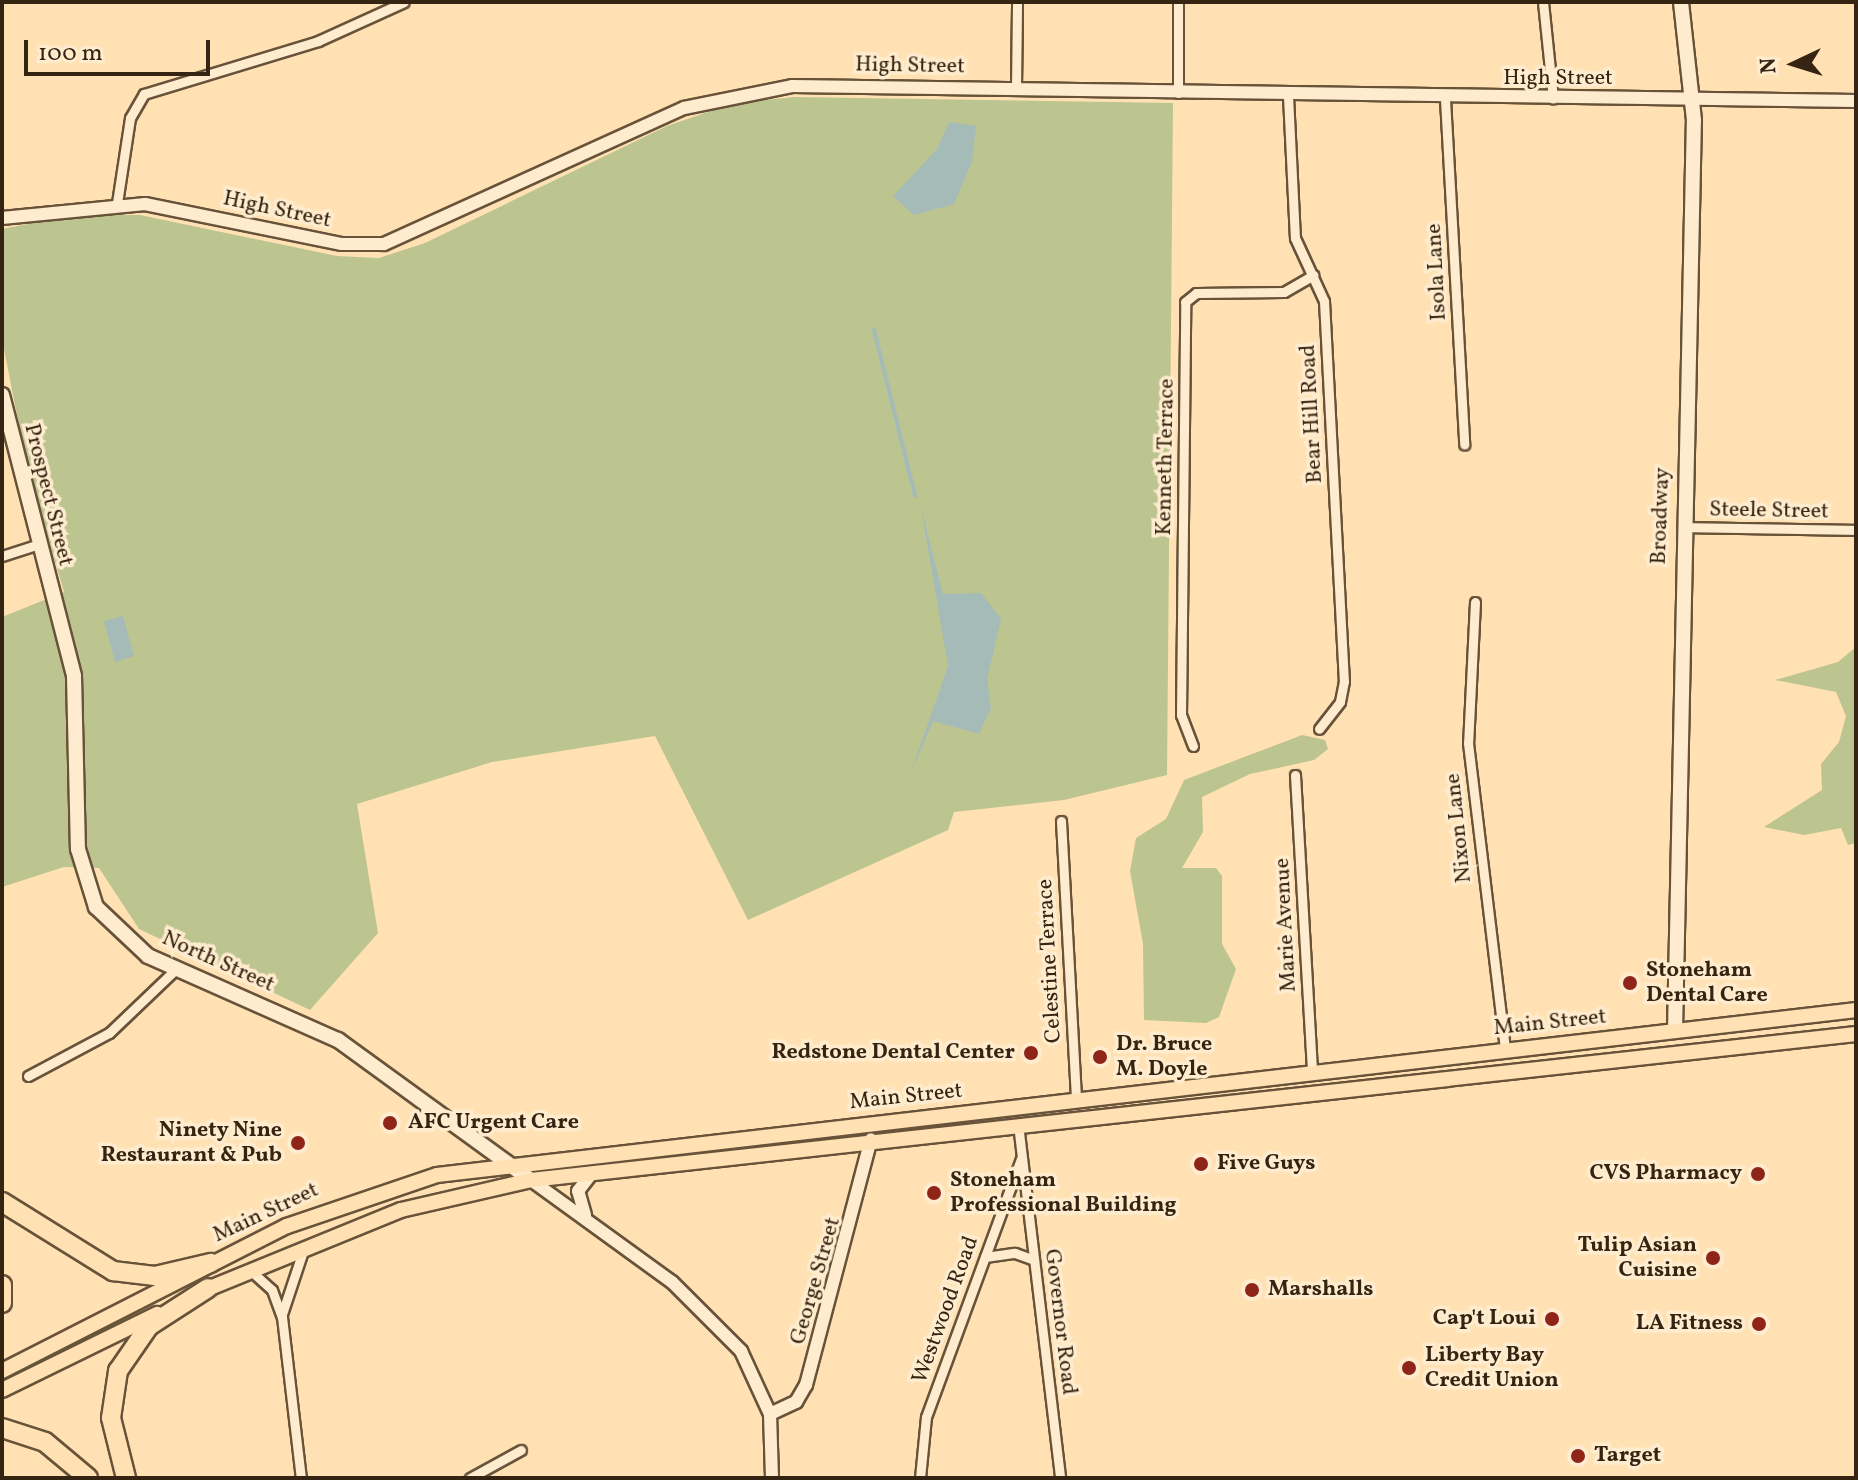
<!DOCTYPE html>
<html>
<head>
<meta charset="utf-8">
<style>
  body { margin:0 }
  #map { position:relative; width:1858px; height:1480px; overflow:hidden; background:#ffe1b3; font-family:Vollkorn,serif }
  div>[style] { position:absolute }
  .green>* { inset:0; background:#bcc490 }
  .water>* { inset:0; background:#a5bbb8 }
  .stream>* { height:4px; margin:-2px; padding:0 2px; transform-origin:2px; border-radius:2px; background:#a5bbb8 }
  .roads { filter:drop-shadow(2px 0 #68533a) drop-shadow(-2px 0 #68533a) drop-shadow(0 2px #68533a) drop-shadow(0 -2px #68533a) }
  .minor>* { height:9px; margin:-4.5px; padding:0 4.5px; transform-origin:4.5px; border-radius:4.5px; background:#ffecce }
  .tertiary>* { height:12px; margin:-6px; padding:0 6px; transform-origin:6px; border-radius:6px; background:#ffecce }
  .secondary>* { height:14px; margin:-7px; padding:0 7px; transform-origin:7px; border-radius:7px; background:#ffecce }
  .primary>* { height:14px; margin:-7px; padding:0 7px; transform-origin:7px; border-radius:7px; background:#ffe1b3 }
  .motorway>* { height:18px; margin:-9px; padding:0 9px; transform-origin:9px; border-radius:9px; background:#ffe1b3 }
  .dots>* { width:22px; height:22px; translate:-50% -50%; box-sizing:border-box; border:4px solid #ffecce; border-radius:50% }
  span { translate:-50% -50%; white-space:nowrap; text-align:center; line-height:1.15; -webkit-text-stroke:7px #ffecce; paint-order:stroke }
  .street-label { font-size:22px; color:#362412 }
  .poi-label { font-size:22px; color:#362412; font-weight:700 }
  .left { translate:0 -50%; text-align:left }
  .right { translate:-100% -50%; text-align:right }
  .frame { position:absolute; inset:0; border:4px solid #362412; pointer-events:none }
  .north { position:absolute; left:1754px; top:24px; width:80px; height:80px; -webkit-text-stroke:6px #ffecce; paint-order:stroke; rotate:266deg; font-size:22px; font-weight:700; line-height:32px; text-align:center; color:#362412 }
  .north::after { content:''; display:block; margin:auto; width:28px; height:36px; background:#362412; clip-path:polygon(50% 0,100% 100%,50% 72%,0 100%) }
  .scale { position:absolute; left:24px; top:40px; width:186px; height:36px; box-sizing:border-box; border:4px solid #362412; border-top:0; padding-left:10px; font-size:24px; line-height:28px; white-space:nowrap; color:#362412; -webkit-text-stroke:6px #ffecce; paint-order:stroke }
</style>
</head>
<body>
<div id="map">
  <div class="green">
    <i style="clip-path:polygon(795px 97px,1173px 103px,1167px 775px,1064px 800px,954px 812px,948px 830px,748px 920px,655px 736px,492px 762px,357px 804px,378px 933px,310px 1010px,139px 929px,99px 868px,64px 867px,2px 887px,2px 617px,64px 592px,27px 466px,2px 339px,2px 229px,74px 215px,140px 215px,337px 256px,379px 258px,425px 243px,667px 126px,734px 103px)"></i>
    <i style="clip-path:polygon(1856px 647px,1856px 843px,1848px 845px,1841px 828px,1804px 835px,1764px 827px,1822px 790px,1821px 764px,1839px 742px,1846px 716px,1836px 692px,1775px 680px,1838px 662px)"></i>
    <i style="clip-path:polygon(1302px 735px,1325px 740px,1328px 749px,1314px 760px,1250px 774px,1202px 797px,1203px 832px,1182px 868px,1216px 868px,1222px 876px,1222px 944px,1236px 969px,1219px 1017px,1206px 1023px,1144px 1020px,1143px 944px,1130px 871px,1136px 838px,1166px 819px,1184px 780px)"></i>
  </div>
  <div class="water">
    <i style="clip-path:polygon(949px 122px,976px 126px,972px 162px,954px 204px,914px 215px,893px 196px,937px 149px)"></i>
    <i style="clip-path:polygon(921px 508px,943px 594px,981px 593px,1001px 619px,987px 679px,991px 708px,979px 734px,933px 721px,910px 775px,948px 666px)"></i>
    <i style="clip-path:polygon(123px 616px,134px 656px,115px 662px,104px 621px)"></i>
  </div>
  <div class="stream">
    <i style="left:874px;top:330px;width:171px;rotate:76.1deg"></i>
  </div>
  <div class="roads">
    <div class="minor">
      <i style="left:1178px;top:2px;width:91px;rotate:90deg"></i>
      <i style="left:1543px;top:2px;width:97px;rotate:84.1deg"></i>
      <i style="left:1016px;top:88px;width:86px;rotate:-89.3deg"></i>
      <i style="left:1288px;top:96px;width:142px;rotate:87.2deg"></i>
      <i style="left:1295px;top:238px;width:69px;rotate:65.3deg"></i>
      <i style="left:1324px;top:301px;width:381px;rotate:87deg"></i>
      <i style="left:1344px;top:681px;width:21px;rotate:101deg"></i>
      <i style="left:1340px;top:702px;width:34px;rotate:128deg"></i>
      <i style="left:1445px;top:99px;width:346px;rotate:86.8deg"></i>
      <i style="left:117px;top:203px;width:86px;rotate:-81.3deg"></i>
      <i style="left:130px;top:118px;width:28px;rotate:-60deg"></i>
      <i style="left:144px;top:94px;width:182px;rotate:-16.9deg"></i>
      <i style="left:318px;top:41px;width:94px;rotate:-24.4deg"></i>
      <i style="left:1683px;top:527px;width:173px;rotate:1deg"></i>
      <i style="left:2px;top:556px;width:35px;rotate:-18deg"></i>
      <i style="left:1475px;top:602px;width:141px;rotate:92.8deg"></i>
      <i style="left:1468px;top:743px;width:309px;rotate:83.1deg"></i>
      <i style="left:1193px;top:746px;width:33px;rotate:-111deg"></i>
      <i style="left:1181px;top:715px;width:413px;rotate:-89.4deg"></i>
      <i style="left:1185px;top:302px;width:14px;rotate:-39deg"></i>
      <i style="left:1196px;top:293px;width:88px;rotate:-0.7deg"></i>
      <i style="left:1284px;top:292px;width:34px;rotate:-30deg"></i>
      <i style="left:1295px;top:775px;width:299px;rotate:86.7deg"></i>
      <i style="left:1061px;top:821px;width:278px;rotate:86.9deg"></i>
      <i style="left:28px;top:1076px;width:92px;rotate:-28deg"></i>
      <i style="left:109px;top:1033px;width:93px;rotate:-43.7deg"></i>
      <i style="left:1018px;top:1124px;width:356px;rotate:83.2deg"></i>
      <i style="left:985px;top:1257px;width:30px;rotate:-8deg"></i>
      <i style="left:1015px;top:1253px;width:20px;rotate:20deg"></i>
      <i style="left:251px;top:1271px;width:28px;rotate:42deg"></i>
      <i style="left:272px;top:1290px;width:29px;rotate:70deg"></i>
      <i style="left:282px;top:1317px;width:162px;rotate:83.3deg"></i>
      <i style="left:282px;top:1314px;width:70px;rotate:-71.6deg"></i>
      <i style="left:470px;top:1478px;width:58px;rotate:-28.8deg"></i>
      <i style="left:920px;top:1478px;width:61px;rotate:-84.4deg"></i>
      <i style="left:926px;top:1417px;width:275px;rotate:-69.8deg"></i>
    </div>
    <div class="tertiary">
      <i style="left:2px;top:218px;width:144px;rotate:-5.6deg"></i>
      <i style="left:145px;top:204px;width:201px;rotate:11.5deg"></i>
      <i style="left:342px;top:244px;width:42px"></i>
      <i style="left:384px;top:244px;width:329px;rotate:-24.4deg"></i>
      <i style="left:684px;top:108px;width:110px;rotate:-11.5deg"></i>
      <i style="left:792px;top:86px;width:1064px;rotate:0.81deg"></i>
      <i style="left:531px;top:1180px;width:174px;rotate:35.9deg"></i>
      <i style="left:672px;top:1282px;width:98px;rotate:45deg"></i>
      <i style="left:741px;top:1351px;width:69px;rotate:65.3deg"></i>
      <i style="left:770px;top:1414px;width:64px;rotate:88.2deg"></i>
      <i style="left:585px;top:1215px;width:25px;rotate:-106deg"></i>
      <i style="left:578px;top:1191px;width:23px;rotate:-52deg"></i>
      <i style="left:770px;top:1414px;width:29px;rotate:-25deg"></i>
      <i style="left:796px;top:1402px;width:20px;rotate:-60deg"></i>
      <i style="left:806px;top:1385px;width:254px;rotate:-75.2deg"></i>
    </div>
    <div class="secondary">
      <i style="left:2px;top:395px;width:290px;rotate:75.6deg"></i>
      <i style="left:74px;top:676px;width:173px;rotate:88.7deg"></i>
      <i style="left:78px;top:849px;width:61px;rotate:72.8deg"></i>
      <i style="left:96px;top:907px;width:71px;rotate:43.3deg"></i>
      <i style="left:148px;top:956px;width:208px;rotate:23.9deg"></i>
      <i style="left:338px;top:1040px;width:238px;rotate:36deg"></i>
      <i style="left:1675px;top:1031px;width:911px;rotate:-88.81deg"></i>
      <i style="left:1694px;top:120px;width:119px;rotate:-96.3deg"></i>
    </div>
    <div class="primary">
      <i style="left:200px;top:1292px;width:217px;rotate:-22.2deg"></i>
      <i style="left:401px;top:1210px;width:133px;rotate:-13deg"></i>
      <i style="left:531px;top:1180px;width:1333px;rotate:-6.29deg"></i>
      <i style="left:2px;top:1371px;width:320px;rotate:-27deg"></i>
      <i style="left:287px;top:1226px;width:158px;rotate:-18.8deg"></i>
      <i style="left:437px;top:1175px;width:1429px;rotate:-6.63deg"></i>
      <i style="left:2px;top:1390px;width:173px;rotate:-26.1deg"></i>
    </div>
    <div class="motorway">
      <i style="left:2px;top:1202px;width:131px;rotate:31.9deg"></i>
      <i style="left:113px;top:1271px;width:42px;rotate:6.8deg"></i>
      <i style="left:155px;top:1276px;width:57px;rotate:-13.3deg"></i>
      <i style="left:2px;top:1285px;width:18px;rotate:90deg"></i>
      <i style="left:2px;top:1428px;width:45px;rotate:18deg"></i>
      <i style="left:45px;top:1442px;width:56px;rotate:39.9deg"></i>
      <i style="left:126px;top:1478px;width:62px;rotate:-104deg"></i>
      <i style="left:111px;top:1418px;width:48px;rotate:-81.5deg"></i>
      <i style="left:118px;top:1371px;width:55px;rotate:-55.4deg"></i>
      <i style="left:149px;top:1326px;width:70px;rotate:-32.8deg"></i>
    </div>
  </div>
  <div class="dots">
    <i style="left:1630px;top:983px;background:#8f2418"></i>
    <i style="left:1031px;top:1053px;background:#8f2418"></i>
    <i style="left:1100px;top:1057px;background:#8f2418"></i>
    <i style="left:390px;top:1123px;background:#8f2418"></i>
    <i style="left:298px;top:1143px;background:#8f2418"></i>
    <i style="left:1201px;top:1164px;background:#8f2418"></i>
    <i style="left:1758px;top:1174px;background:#8f2418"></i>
    <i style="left:934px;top:1193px;background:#8f2418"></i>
    <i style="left:1713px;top:1258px;background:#8f2418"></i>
    <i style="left:1252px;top:1290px;background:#8f2418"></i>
    <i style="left:1552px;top:1319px;background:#8f2418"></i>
    <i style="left:1759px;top:1324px;background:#8f2418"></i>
    <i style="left:1409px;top:1368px;background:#8f2418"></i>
    <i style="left:1578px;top:1456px;background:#8f2418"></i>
  </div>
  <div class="street-label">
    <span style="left:910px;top:66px;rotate:1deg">High Street</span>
    <span style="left:1558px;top:79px">High Street</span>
    <span style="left:277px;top:210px;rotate:12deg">High Street</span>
    <span style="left:1437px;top:272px;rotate:-93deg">Isola Lane</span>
    <span style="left:1312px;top:414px;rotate:-93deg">Bear Hill Road</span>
    <span style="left:1166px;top:457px;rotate:-89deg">Kenneth Terrace</span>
    <span style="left:48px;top:495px;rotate:76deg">Prospect Street</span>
    <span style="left:1769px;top:511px;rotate:1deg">Steele Street</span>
    <span style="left:1661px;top:516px;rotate:-88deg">Broadway</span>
    <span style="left:1459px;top:828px;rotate:-96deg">Nixon Lane</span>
    <span style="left:1286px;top:925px;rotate:-93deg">Marie Avenue</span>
    <span style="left:1050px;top:961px;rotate:-93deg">Celestine Terrace</span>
    <span style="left:218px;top:962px;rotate:24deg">North Street</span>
    <span style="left:1550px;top:1023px;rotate:-6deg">Main Street</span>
    <span style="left:906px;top:1097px;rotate:-6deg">Main Street</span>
    <span style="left:266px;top:1213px;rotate:-25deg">Main Street</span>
    <span style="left:816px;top:1281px;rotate:-74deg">George Street</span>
    <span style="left:946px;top:1310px;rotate:-70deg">Westwood Road</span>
    <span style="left:1060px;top:1322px;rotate:83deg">Governor Road</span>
  </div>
  <div class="poi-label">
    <span class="left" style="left:1646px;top:983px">Stoneham<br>Dental Care</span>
    <span class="left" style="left:1116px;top:1057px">Dr. Bruce<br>M. Doyle</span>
    <span class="right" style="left:1015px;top:1053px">Redstone Dental Center</span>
    <span class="left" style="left:408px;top:1123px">AFC Urgent Care</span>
    <span class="right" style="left:282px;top:1143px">Ninety Nine<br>Restaurant &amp; Pub</span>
    <span class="left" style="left:1217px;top:1164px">Five Guys</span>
    <span class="right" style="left:1742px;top:1174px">CVS Pharmacy</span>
    <span class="left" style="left:950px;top:1193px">Stoneham<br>Professional Building</span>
    <span class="right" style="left:1697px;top:1258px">Tulip Asian<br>Cuisine</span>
    <span class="left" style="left:1268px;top:1290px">Marshalls</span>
    <span class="right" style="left:1536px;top:1319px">Cap't Loui</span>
    <span class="right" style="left:1743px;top:1324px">LA Fitness</span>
    <span class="left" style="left:1425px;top:1368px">Liberty Bay<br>Credit Union</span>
    <span class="left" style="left:1594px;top:1456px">Target</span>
  </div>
  <div class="frame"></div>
  <div class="north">N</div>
  <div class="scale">100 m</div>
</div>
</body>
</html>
